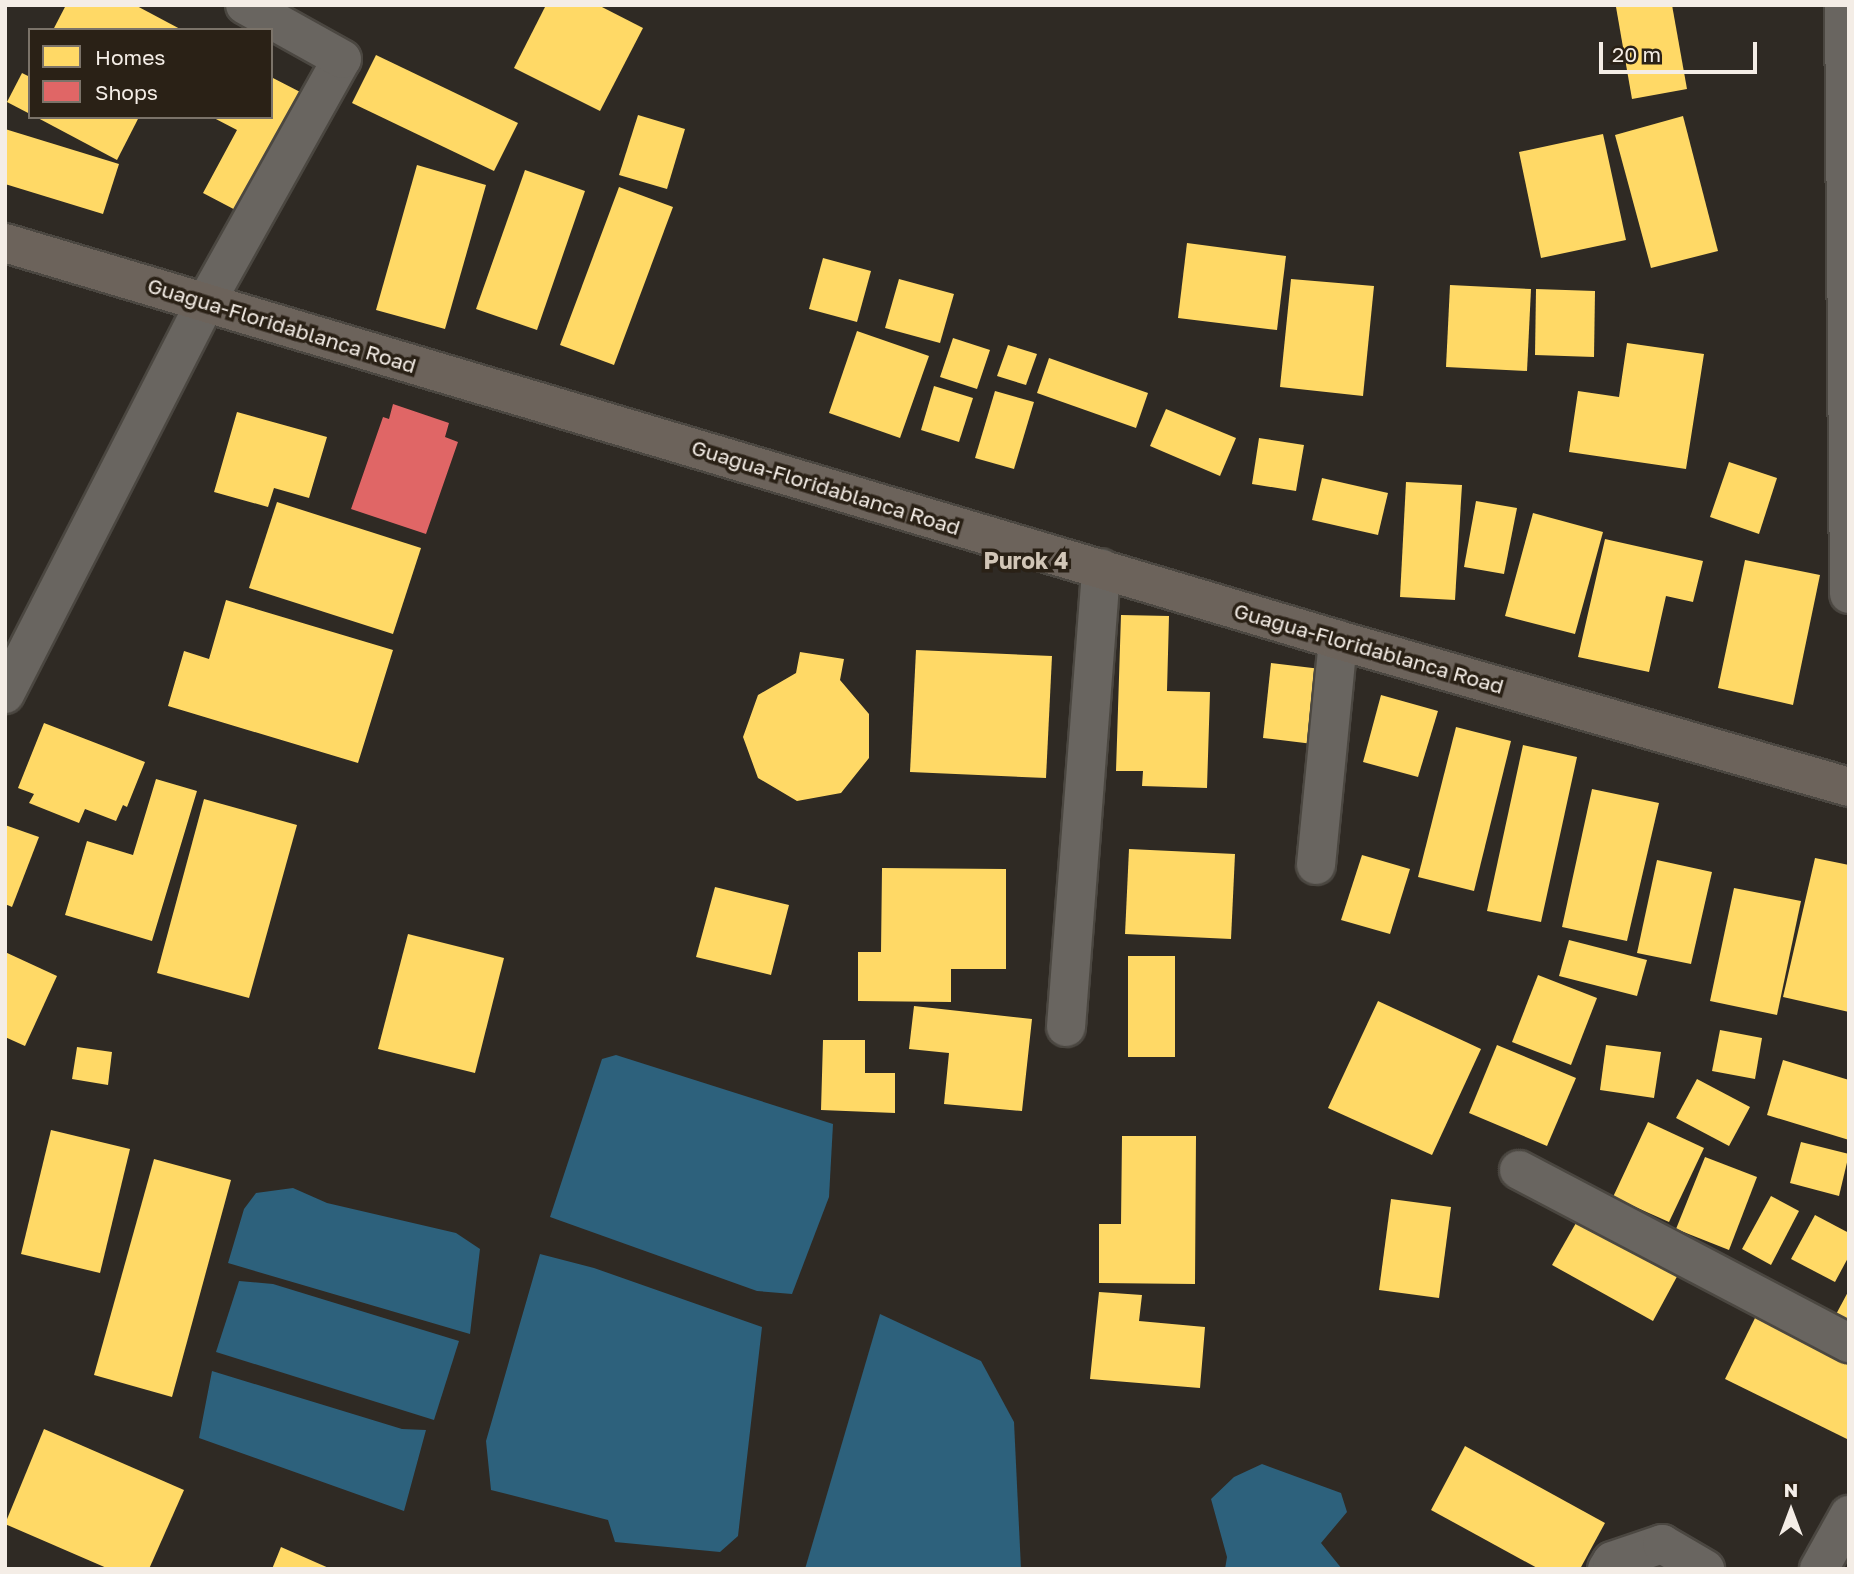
<!DOCTYPE html>
<html>
<head>
<meta charset="utf-8">
<style>
  body { margin:0 }
  #map { position:relative; width:1854px; height:1574px; overflow:hidden; background:#2f2a24; font-family:"Golos Text",sans-serif }
  div>[style] { position:absolute }
  .water>* { inset:0; background:#2d617c }
  .homes>* { inset:0; background:#ffd966 }
  .shops>* { inset:0; background:#e06666 }
  .roads { filter:drop-shadow(2px 0 #4b4741) drop-shadow(-2px 0 #4b4741) drop-shadow(0 2px #4b4741) drop-shadow(0 -2px #4b4741) }
  .minor>* { height:38px; margin:-19px; padding:0 19px; transform-origin:19px; border-radius:19px; background:#696560 }
  .major>* { height:38px; margin:-19px; padding:0 19px; transform-origin:19px; border-radius:19px; background:#6c635b }
  span { translate:-50% -50%; white-space:nowrap; text-align:center; line-height:1.15; -webkit-text-stroke:7px #2a2116; paint-order:stroke }
  .street-label { font-size:21px; color:#f4ede6 }
  .neighbourhood-label { font-size:23px; color:#d2c6b7; font-weight:700 }
  .frame { position:absolute; inset:0; border:7px solid #f4ede6; pointer-events:none }
  .legend { position:absolute; left:28px; top:28px; width:245px; height:91px; box-sizing:border-box; background:#2a2116; border:2px solid #7b7369; margin:0; padding:9px 12px; list-style:none; font-size:21px; color:#f4ede6 }
  .legend li { display:flex; align-items:center; gap:14px; height:35px }
  .legend b { width:35px; border:2px solid #7b7369 }
  .north { position:absolute; left:1756px; top:1476px; width:70px; height:70px; -webkit-text-stroke:5px #2a2116; paint-order:stroke; rotate:0deg; font-size:19px; font-weight:700; line-height:28px; text-align:center; color:#f4ede6 }
  .north::after { content:''; display:block; margin:auto; width:24px; height:32px; background:#f4ede6; clip-path:polygon(50% 0,100% 100%,50% 72%,0 100%) }
  .scale { position:absolute; left:1599px; top:42px; width:158px; height:32px; box-sizing:border-box; border:4px solid #f4ede6; border-top:0; padding-left:9px; font-size:21px; line-height:24px; white-space:nowrap; color:#f4ede6; -webkit-text-stroke:5px #2a2116; paint-order:stroke }
</style>
</head>
<body>
<div id="map">
  <div class="water">
    <i style="clip-path:polygon(616px 1055px,833px 1124px,829px 1197px,792px 1294px,757px 1291px,550px 1217px,602px 1059px)"></i>
    <i style="clip-path:polygon(293px 1188px,327px 1203px,456px 1233px,480px 1249px,470px 1334px,228px 1263px,244px 1209px,256px 1193px)"></i>
    <i style="clip-path:polygon(540px 1254px,594px 1268px,762px 1327px,738px 1536px,720px 1552px,615px 1542px,608px 1520px,491px 1490px,486px 1441px)"></i>
    <i style="clip-path:polygon(239px 1281px,273px 1284px,459px 1341px,434px 1420px,216px 1352px)"></i>
    <i style="clip-path:polygon(880px 1314px,981px 1361px,1014px 1422px,1021px 1569px,805px 1569px)"></i>
    <i style="clip-path:polygon(212px 1371px,402px 1429px,426px 1430px,404px 1511px,199px 1438px)"></i>
    <i style="clip-path:polygon(1262px 1464px,1341px 1493px,1347px 1512px,1321px 1543px,1342px 1569px,1225px 1569px,1227px 1557px,1211px 1499px,1234px 1477px)"></i>
  </div>
  <div class="homes">
    <i style="clip-path:polygon(66px 5px,135px 5px,182px 30px,53px 30px)"></i>
    <i style="clip-path:polygon(546px 5px,598px 5px,643px 28px,600px 111px,514px 68px)"></i>
    <i style="clip-path:polygon(1672px 5px,1687px 89px,1632px 99px,1616px 7px)"></i>
    <i style="clip-path:polygon(376px 55px,518px 123px,494px 171px,352px 103px)"></i>
    <i style="clip-path:polygon(22px 73px,30px 77px,30px 114px,7px 102px)"></i>
    <i style="clip-path:polygon(271px 77px,306px 95px,243px 214px,203px 193px,237px 130px,212px 117px,271px 117px)"></i>
    <i style="clip-path:polygon(638px 115px,685px 129px,667px 189px,619px 175px)"></i>
    <i style="clip-path:polygon(1683px 116px,1718px 251px,1651px 268px,1615px 135px)"></i>
    <i style="clip-path:polygon(36px 117px,139px 117px,117px 160px)"></i>
    <i style="clip-path:polygon(5px 129px,119px 164px,103px 214px,5px 184px)"></i>
    <i style="clip-path:polygon(1603px 134px,1626px 240px,1541px 258px,1519px 152px)"></i>
    <i style="clip-path:polygon(417px 165px,486px 185px,445px 329px,376px 310px)"></i>
    <i style="clip-path:polygon(525px 170px,585px 191px,537px 330px,476px 309px)"></i>
    <i style="clip-path:polygon(619px 187px,673px 207px,614px 365px,560px 345px)"></i>
    <i style="clip-path:polygon(1187px 243px,1286px 256px,1277px 330px,1178px 318px)"></i>
    <i style="clip-path:polygon(823px 258px,871px 271px,857px 322px,809px 309px)"></i>
    <i style="clip-path:polygon(899px 279px,954px 294px,940px 343px,885px 328px)"></i>
    <i style="clip-path:polygon(1291px 279px,1374px 286px,1363px 396px,1280px 387px)"></i>
    <i style="clip-path:polygon(1450px 285px,1531px 289px,1527px 371px,1446px 367px)"></i>
    <i style="clip-path:polygon(1536px 289px,1595px 291px,1594px 357px,1535px 355px)"></i>
    <i style="clip-path:polygon(857px 331px,929px 356px,900px 438px,829px 413px)"></i>
    <i style="clip-path:polygon(953px 338px,990px 350px,977px 389px,940px 377px)"></i>
    <i style="clip-path:polygon(1627px 343px,1704px 354px,1686px 469px,1569px 452px,1578px 391px,1619px 397px)"></i>
    <i style="clip-path:polygon(1008px 345px,1037px 354px,1026px 385px,997px 376px)"></i>
    <i style="clip-path:polygon(1049px 358px,1148px 393px,1136px 428px,1037px 393px)"></i>
    <i style="clip-path:polygon(934px 386px,973px 398px,959px 442px,921px 430px)"></i>
    <i style="clip-path:polygon(995px 391px,1034px 402px,1014px 469px,975px 458px)"></i>
    <i style="clip-path:polygon(1166px 409px,1236px 438px,1220px 476px,1150px 446px)"></i>
    <i style="clip-path:polygon(237px 412px,327px 437px,309px 498px,274px 488px,268px 507px,214px 492px)"></i>
    <i style="clip-path:polygon(1259px 438px,1304px 445px,1296px 491px,1252px 484px)"></i>
    <i style="clip-path:polygon(1729px 462px,1777px 478px,1759px 534px,1710px 517px)"></i>
    <i style="clip-path:polygon(1322px 478px,1388px 493px,1378px 535px,1312px 520px)"></i>
    <i style="clip-path:polygon(1406px 482px,1462px 485px,1455px 600px,1400px 597px)"></i>
    <i style="clip-path:polygon(1476px 501px,1517px 508px,1504px 574px,1464px 567px)"></i>
    <i style="clip-path:polygon(277px 502px,421px 548px,393px 634px,249px 588px)"></i>
    <i style="clip-path:polygon(1533px 513px,1603px 532px,1575px 634px,1505px 616px)"></i>
    <i style="clip-path:polygon(1605px 539px,1703px 561px,1693px 602px,1666px 596px,1649px 672px,1578px 657px)"></i>
    <i style="clip-path:polygon(1745px 560px,1820px 575px,1793px 705px,1718px 688px)"></i>
    <i style="clip-path:polygon(226px 600px,393px 650px,358px 763px,168px 706px,184px 651px,209px 659px)"></i>
    <i style="clip-path:polygon(1121px 615px,1169px 616px,1167px 691px,1210px 692px,1207px 788px,1142px 786px,1143px 771px,1116px 771px)"></i>
    <i style="clip-path:polygon(916px 650px,1052px 656px,1046px 778px,910px 772px)"></i>
    <i style="clip-path:polygon(800px 652px,844px 659px,840px 680px,869px 714px,869px 758px,841px 793px,797px 801px,758px 778px,743px 737px,758px 695px,796px 673px)"></i>
    <i style="clip-path:polygon(1271px 663px,1321px 669px,1313px 744px,1263px 738px)"></i>
    <i style="clip-path:polygon(1381px 695px,1438px 711px,1418px 777px,1363px 762px)"></i>
    <i style="clip-path:polygon(44px 723px,145px 762px,127px 807px,123px 805px,116px 821px,85px 809px,79px 823px,29px 803px,34px 794px,18px 788px)"></i>
    <i style="clip-path:polygon(1456px 727px,1511px 741px,1474px 891px,1418px 877px)"></i>
    <i style="clip-path:polygon(1523px 745px,1577px 757px,1541px 922px,1487px 911px)"></i>
    <i style="clip-path:polygon(156px 779px,197px 791px,152px 941px,65px 915px,87px 841px,133px 855px)"></i>
    <i style="clip-path:polygon(1592px 789px,1659px 803px,1627px 941px,1562px 927px)"></i>
    <i style="clip-path:polygon(204px 799px,297px 825px,249px 998px,157px 973px)"></i>
    <i style="clip-path:polygon(5px 825px,39px 837px,12px 907px,5px 904px)"></i>
    <i style="clip-path:polygon(1129px 849px,1235px 854px,1231px 939px,1125px 934px)"></i>
    <i style="clip-path:polygon(1362px 855px,1410px 869px,1390px 934px,1341px 920px)"></i>
    <i style="clip-path:polygon(1815px 858px,1849px 865px,1849px 1012px,1783px 997px)"></i>
    <i style="clip-path:polygon(1657px 860px,1712px 872px,1691px 964px,1637px 953px)"></i>
    <i style="clip-path:polygon(882px 868px,1006px 869px,1006px 969px,951px 969px,951px 1002px,858px 1001px,858px 952px,881px 952px)"></i>
    <i style="clip-path:polygon(715px 887px,789px 905px,771px 975px,696px 957px)"></i>
    <i style="clip-path:polygon(1734px 888px,1801px 901px,1777px 1015px,1710px 1001px)"></i>
    <i style="clip-path:polygon(408px 934px,504px 958px,475px 1073px,378px 1049px)"></i>
    <i style="clip-path:polygon(1569px 940px,1647px 960px,1637px 996px,1559px 976px)"></i>
    <i style="clip-path:polygon(5px 952px,57px 976px,25px 1046px,5px 1037px)"></i>
    <i style="clip-path:polygon(1128px 956px,1175px 956px,1175px 1057px,1128px 1057px)"></i>
    <i style="clip-path:polygon(1538px 975px,1597px 998px,1571px 1065px,1512px 1042px)"></i>
    <i style="clip-path:polygon(1378px 1001px,1481px 1049px,1432px 1155px,1328px 1108px)"></i>
    <i style="clip-path:polygon(914px 1006px,1032px 1019px,1022px 1111px,944px 1104px,949px 1053px,909px 1049px)"></i>
    <i style="clip-path:polygon(1720px 1030px,1762px 1038px,1755px 1079px,1712px 1071px)"></i>
    <i style="clip-path:polygon(823px 1040px,865px 1040px,865px 1073px,895px 1073px,895px 1113px,821px 1110px)"></i>
    <i style="clip-path:polygon(1497px 1045px,1576px 1078px,1547px 1146px,1469px 1113px)"></i>
    <i style="clip-path:polygon(1606px 1045px,1661px 1052px,1654px 1098px,1600px 1090px)"></i>
    <i style="clip-path:polygon(77px 1047px,112px 1052px,108px 1085px,72px 1079px)"></i>
    <i style="clip-path:polygon(1783px 1060px,1849px 1080px,1849px 1140px,1767px 1115px)"></i>
    <i style="clip-path:polygon(1697px 1079px,1750px 1107px,1729px 1146px,1676px 1118px)"></i>
    <i style="clip-path:polygon(1648px 1122px,1704px 1148px,1669px 1222px,1613px 1197px)"></i>
    <i style="clip-path:polygon(51px 1130px,130px 1149px,100px 1273px,21px 1254px)"></i>
    <i style="clip-path:polygon(1122px 1136px,1196px 1136px,1195px 1284px,1099px 1283px,1099px 1224px,1121px 1224px)"></i>
    <i style="clip-path:polygon(1801px 1142px,1849px 1154px,1839px 1196px,1790px 1183px)"></i>
    <i style="clip-path:polygon(1705px 1157px,1757px 1177px,1729px 1250px,1676px 1229px)"></i>
    <i style="clip-path:polygon(154px 1159px,231px 1180px,172px 1397px,94px 1375px)"></i>
    <i style="clip-path:polygon(1771px 1196px,1799px 1211px,1771px 1265px,1742px 1249px)"></i>
    <i style="clip-path:polygon(1391px 1199px,1451px 1207px,1439px 1298px,1379px 1290px)"></i>
    <i style="clip-path:polygon(1815px 1215px,1849px 1233px,1849px 1256px,1835px 1282px,1791px 1259px)"></i>
    <i style="clip-path:polygon(1580px 1216px,1680px 1271px,1653px 1321px,1552px 1265px)"></i>
    <i style="clip-path:polygon(1849px 1290px,1849px 1328px,1833px 1320px)"></i>
    <i style="clip-path:polygon(1099px 1292px,1142px 1295px,1139px 1321px,1205px 1327px,1200px 1388px,1090px 1379px)"></i>
    <i style="clip-path:polygon(1756px 1316px,1849px 1362px,1849px 1440px,1725px 1379px)"></i>
    <i style="clip-path:polygon(44px 1429px,184px 1490px,149px 1569px,109px 1569px,5px 1524px)"></i>
    <i style="clip-path:polygon(1465px 1446px,1605px 1523px,1580px 1569px,1539px 1569px,1431px 1510px)"></i>
    <i style="clip-path:polygon(281px 1547px,331px 1569px,272px 1569px)"></i>
  </div>
  <div class="shops">
    <i style="clip-path:polygon(393px 404px,449px 423px,445px 437px,458px 442px,426px 534px,351px 509px,383px 417px,389px 419px)"></i>
  </div>
  <div class="roads">
    <div class="minor">
      <i style="left:1844px;top:5px;width:589px;rotate:89.51deg"></i>
      <i style="left:5px;top:694px;width:441px;rotate:-62.9deg"></i>
      <i style="left:206px;top:302px;width:278px;rotate:-60.8deg"></i>
      <i style="left:342px;top:59px;width:111px;rotate:-150.9deg"></i>
      <i style="left:1316px;top:865px;width:226px;rotate:-84.4deg"></i>
      <i style="left:1066px;top:1027px;width:460px;rotate:-85.6deg"></i>
      <i style="left:1519px;top:1170px;width:373px;rotate:27.7deg"></i>
      <i style="left:1607px;top:1569px;width:9px;rotate:-58deg"></i>
      <i style="left:1612px;top:1561px;width:53px;rotate:-18.8deg"></i>
      <i style="left:1662px;top:1544px;width:50px;rotate:30.2deg"></i>
      <i style="left:1819px;top:1569px;width:62px;rotate:-60.9deg"></i>
    </div>
    <div class="major">
      <i style="left:5px;top:243px;width:1391px;rotate:16.58deg"></i>
      <i style="left:1338px;top:640px;width:532px;rotate:16.05deg"></i>
    </div>
  </div>
  <div class="street-label">
    <span style="left:282px;top:325px;rotate:17deg">Guagua-Floridablanca Road</span>
    <span style="left:826px;top:487px;rotate:17deg">Guagua-Floridablanca Road</span>
    <span style="left:1369px;top:648px;rotate:16deg">Guagua-Floridablanca Road</span>
  </div>
  <div class="neighbourhood-label">
    <span style="left:1026px;top:560px">Purok 4</span>
  </div>
  <div class="frame"></div>
  <ul class="legend">
  <li><b style="height:19px;background:#ffd966"></b>Homes</li>
  <li><b style="height:19px;background:#e06666"></b>Shops</li>
  </ul>
  <div class="north">N</div>
  <div class="scale">20 m</div>
</div>
</body>
</html>
